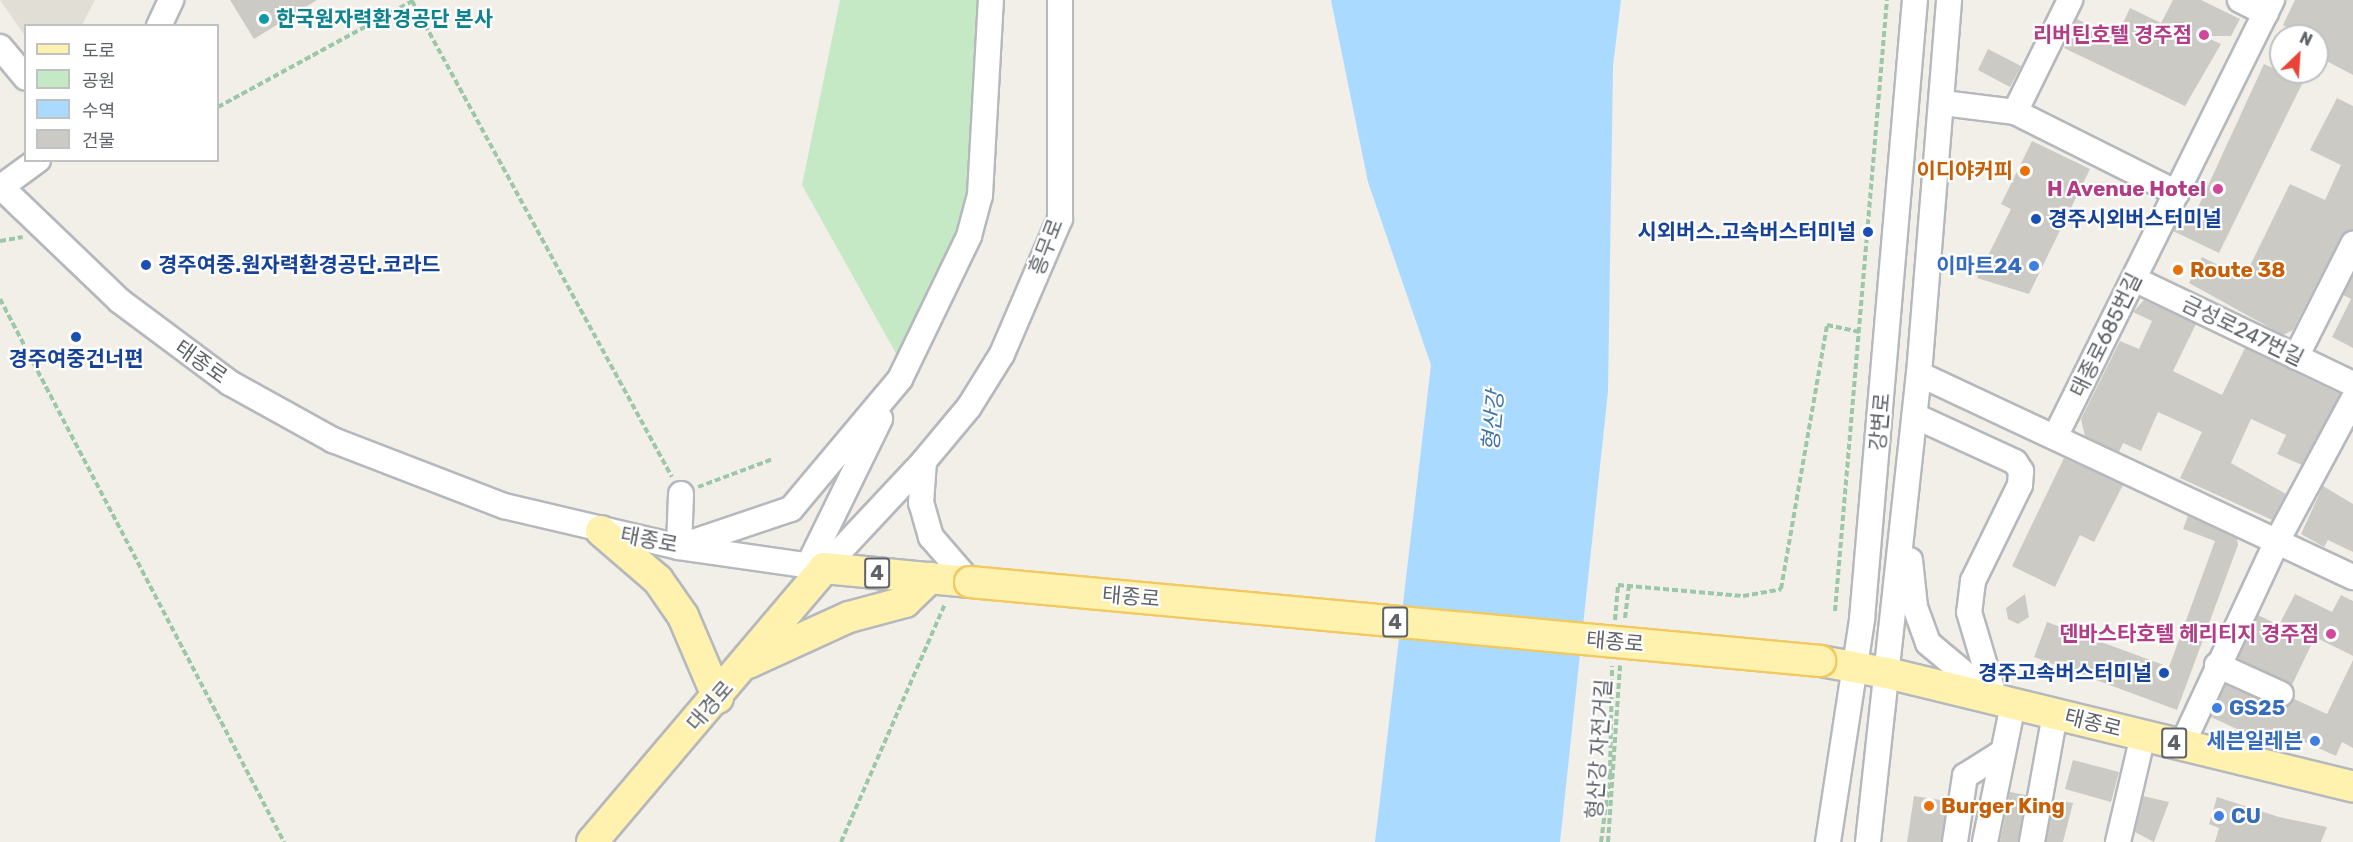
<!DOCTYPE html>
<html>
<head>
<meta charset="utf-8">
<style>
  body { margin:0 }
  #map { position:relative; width:2353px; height:842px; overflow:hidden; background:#f1efe8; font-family:Rubik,"Noto Sans KR",sans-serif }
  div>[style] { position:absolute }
  .education>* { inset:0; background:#e1ded6 }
  .green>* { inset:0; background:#c5e8c5 }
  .water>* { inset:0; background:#aadaff }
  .building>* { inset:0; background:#cccac5 }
  .path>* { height:4px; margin-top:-2px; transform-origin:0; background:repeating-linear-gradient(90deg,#9cc7a9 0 6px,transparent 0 9px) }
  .roads { filter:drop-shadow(2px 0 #b5b8bc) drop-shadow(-2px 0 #b5b8bc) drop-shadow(0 2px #b5b8bc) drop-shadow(0 -2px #b5b8bc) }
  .minor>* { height:24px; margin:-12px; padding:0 12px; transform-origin:12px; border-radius:12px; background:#fff }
  .major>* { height:30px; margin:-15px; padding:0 15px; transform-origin:15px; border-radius:15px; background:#fff2af }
  .bridges { filter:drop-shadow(2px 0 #f2c960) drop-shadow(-2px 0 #f2c960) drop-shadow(0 2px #f2c960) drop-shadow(0 -2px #f2c960) }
  .major-bridge>* { height:30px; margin:-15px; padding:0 15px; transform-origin:15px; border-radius:15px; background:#fff2af }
  .dots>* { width:16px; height:16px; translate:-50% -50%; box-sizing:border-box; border:3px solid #fff; border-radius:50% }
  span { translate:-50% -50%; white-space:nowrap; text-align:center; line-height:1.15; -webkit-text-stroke:4.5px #fff; paint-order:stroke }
  .shield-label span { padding:2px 4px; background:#fff; border:2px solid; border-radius:4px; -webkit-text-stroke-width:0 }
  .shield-label { font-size:20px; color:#5f6368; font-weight:700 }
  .culture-label { font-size:21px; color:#0d838f; font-weight:700 }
  .left { translate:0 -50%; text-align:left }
  .hotel-label { font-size:21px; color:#b23c85; font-weight:700 }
  .right { translate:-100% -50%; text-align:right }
  .food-label { font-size:21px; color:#c56008; font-weight:700 }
  .transit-label { font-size:21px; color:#164399; font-weight:700 }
  .street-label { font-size:21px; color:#5f6368 }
  .shop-label { font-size:21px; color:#366cbe; font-weight:700 }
  .water-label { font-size:22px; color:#4174aa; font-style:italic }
  .legend { position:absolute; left:24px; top:24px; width:195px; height:138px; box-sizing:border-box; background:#fff; border:2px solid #bfc1c3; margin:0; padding:8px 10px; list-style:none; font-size:18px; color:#5f6368 }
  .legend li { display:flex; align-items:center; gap:12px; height:30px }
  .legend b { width:30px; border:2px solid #bfc1c3 }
  .north { position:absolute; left:2269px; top:24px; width:60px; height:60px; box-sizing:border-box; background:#fff; border:2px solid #bfc1c3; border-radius:50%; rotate:25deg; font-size:16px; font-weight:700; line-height:24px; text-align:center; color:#5f6368 }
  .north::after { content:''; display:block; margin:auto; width:21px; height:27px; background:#ea4335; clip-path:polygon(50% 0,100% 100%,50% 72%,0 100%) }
</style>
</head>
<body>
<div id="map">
  <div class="education">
    <i style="clip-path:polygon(0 0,95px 0,82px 25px,26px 26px,25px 36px)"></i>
  </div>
  <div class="green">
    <i style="clip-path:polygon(840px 0,977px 0,972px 195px,898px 357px,802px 185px)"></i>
  </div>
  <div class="water">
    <i style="clip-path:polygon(1331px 0,1621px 0,1613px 66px,1608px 391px,1560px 842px,1375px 842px,1431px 365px,1368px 182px)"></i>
  </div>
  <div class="building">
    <i style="clip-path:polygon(230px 0,317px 0,254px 39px)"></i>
    <i style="clip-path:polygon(2173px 0,2201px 0,2240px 19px,2231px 36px,2203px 36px,2221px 44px,2185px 106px,2064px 48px,2077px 19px,2116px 38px,2130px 8px,2161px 23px)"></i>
    <i style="clip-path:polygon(2295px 0,2353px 0,2353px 75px,2317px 56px,2317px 36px,2288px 36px,2291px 30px,2283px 25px)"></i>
    <i style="clip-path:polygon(1988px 49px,2021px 66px,2010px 87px,1978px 70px)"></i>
    <i style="clip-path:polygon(2264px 64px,2303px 82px,2219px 253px,2173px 231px,2183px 211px,2194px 216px)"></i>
    <i style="clip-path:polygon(2337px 98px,2353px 106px,2353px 230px,2340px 238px,2293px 330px,2283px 335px,2189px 283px,2202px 257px,2244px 278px,2290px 184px,2325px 200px,2341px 165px,2310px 150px)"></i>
    <i style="clip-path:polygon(2032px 141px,2090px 169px,2029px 294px,1977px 278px,2011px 209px,2001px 204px)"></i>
    <i style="clip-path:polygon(2353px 276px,2353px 348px,2332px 337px,2351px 299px,2343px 295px)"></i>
    <i style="clip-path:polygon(2144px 300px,2196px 324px,2173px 371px,2222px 395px,2245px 348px,2340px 394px,2302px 465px,2277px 454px,2286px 435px,2251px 419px,2231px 463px,2286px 494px,2272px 520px,2180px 478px,2202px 432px,2158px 412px,2141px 451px,2123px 443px,2119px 452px,2085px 436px,2081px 419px,2120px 341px,2139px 349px,2152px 321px,2133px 312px)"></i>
    <i style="clip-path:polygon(2064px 458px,2123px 485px,2094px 542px,2080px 535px,2055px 587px,2012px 566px)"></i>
    <i style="clip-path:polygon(2323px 486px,2353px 504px,2353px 552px,2328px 540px,2324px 547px,2301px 534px)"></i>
    <i style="clip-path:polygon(2188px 516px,2237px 538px,2238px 545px,2177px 710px,2034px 657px,2047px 622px,2169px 667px,2215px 541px,2183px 529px)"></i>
    <i style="clip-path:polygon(2025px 594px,2029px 617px,2018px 624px,2008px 619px,2006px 608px)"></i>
    <i style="clip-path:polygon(2295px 594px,2332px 612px,2341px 595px,2353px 601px,2353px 656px,2315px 637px,2292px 685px,2238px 659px,2258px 615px,2279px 625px)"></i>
    <i style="clip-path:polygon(2353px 660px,2353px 748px,2342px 742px,2336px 756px,2274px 728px,2267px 743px,2211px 717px,2226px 685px,2276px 707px,2294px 699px,2327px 714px)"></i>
    <i style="clip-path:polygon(2073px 760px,2119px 772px,2111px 802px,2065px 789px)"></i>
    <i style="clip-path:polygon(2010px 792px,2026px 795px,2018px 842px,2000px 842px)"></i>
    <i style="clip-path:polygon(1914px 796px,1947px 801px,1941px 842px,1907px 842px)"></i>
    <i style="clip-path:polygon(2143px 796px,2169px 802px,2154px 842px,2135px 832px)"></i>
    <i style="clip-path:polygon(2217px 797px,2279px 817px,2327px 827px,2321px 842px,2215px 842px,2219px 828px,2209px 824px)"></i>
    <i style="clip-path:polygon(2054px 800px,2073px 803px,2063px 842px,2046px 842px)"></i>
  </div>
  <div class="path">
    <i style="left:412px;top:1px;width:542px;rotate:61.36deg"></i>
    <i style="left:218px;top:107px;width:223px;rotate:-28.6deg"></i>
    <i style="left:0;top:241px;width:23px;rotate:-10deg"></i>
    <i style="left:0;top:299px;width:613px;rotate:62.39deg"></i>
    <i style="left:698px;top:487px;width:80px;rotate:-20.5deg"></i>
    <i style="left:1835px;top:611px;width:613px;rotate:-85.14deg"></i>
    <i style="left:1625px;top:618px;width:32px;rotate:-83deg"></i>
    <i style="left:1615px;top:620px;width:35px;rotate:-85deg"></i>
    <i style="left:1618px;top:585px;width:125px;rotate:5deg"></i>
    <i style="left:1743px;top:596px;width:39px;rotate:-10deg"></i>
    <i style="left:1781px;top:589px;width:268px;rotate:-80.1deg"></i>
    <i style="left:1827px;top:325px;width:34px;rotate:12deg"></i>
    <i style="left:841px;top:842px;width:260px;rotate:-66.4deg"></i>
    <i style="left:1601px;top:842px;width:68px;rotate:-82.3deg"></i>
    <i style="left:1610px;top:775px;width:109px;rotate:-88.9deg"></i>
    <i style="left:1608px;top:842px;width:177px;rotate:-86.1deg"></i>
  </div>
  <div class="roads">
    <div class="minor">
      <i style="left:2240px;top:0;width:29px;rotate:27deg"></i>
      <i style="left:159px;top:26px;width:29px;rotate:-65deg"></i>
      <i style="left:0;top:47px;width:40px;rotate:50deg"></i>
      <i style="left:1943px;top:103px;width:73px;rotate:7.1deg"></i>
      <i style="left:2015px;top:112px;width:181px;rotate:26.6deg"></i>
      <i style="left:2015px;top:112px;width:125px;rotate:-63.8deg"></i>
      <i style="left:0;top:186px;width:166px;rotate:43.8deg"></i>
      <i style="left:120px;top:301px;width:137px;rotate:36.7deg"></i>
      <i style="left:230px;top:383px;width:118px;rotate:29deg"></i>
      <i style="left:333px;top:440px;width:183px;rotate:21.1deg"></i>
      <i style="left:504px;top:506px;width:180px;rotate:13.2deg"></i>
      <i style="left:679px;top:547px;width:147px;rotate:8.2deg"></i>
      <i style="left:824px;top:568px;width:146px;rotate:-46.9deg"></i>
      <i style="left:1px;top:187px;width:46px;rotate:-36.1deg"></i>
      <i style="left:2134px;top:279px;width:243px;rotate:25.6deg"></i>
      <i style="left:2296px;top:357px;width:127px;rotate:-63.2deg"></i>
      <i style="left:1919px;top:374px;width:479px;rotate:25.1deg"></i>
      <i style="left:1915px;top:416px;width:110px;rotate:24.7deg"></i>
      <i style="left:2015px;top:462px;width:11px;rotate:56deg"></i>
      <i style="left:2021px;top:471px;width:14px;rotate:94deg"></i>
      <i style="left:2020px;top:485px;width:107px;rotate:116.1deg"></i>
      <i style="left:1973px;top:581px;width:31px;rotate:97deg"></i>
      <i style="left:1969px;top:612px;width:91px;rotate:73.4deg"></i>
      <i style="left:2055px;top:437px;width:488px;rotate:-63.6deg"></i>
      <i style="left:684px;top:545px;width:113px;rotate:-18.6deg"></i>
      <i style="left:791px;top:509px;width:170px;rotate:-50deg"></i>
      <i style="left:900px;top:379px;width:159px;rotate:-64.2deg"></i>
      <i style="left:969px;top:236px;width:42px;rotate:-75deg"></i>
      <i style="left:980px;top:195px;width:195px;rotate:-86.8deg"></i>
      <i style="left:679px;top:547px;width:53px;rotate:-87.8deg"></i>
      <i style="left:1910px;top:560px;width:47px;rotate:83.9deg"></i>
      <i style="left:1915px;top:607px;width:38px;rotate:70deg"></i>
      <i style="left:1928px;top:643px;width:87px;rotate:39.9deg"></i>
      <i style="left:808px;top:566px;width:164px;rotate:-63.9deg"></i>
      <i style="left:970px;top:582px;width:60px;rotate:-130.9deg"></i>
      <i style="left:931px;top:537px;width:35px;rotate:-106deg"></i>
      <i style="left:921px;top:503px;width:42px;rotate:-85.9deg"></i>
      <i style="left:924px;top:461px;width:70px;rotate:-50.2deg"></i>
      <i style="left:969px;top:407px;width:62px;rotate:-58.1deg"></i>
      <i style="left:1002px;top:354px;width:147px;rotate:-66.8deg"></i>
      <i style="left:1060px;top:219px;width:219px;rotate:-90deg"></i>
      <i style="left:2217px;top:665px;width:70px;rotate:24.4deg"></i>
      <i style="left:2182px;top:745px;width:225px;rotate:-65deg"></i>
      <i style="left:2277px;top:541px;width:160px;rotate:-61.7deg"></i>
      <i style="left:1828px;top:842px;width:226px;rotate:-81.3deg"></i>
      <i style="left:1862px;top:619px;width:621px;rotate:-85.11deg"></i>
      <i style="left:1868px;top:842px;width:471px;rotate:-83.8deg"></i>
      <i style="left:1919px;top:374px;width:375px;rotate:-85.4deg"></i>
      <i style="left:1955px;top:842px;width:67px;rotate:-81.4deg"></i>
      <i style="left:1965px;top:776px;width:45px;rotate:-32.3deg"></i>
      <i style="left:1985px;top:842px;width:141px;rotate:-78.5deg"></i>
      <i style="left:2032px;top:842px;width:130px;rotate:-79.8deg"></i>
      <i style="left:2118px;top:842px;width:110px;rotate:-76.8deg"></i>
    </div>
    <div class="major">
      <i style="left:601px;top:531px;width:75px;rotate:40.7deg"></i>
      <i style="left:658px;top:580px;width:44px;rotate:55.2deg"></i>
      <i style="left:683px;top:616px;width:89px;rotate:66.9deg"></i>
      <i style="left:1820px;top:661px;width:68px;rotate:10.2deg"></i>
      <i style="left:1887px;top:673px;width:480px;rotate:13.7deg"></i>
      <i style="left:748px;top:663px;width:111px;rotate:-24.5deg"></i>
      <i style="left:849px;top:617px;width:58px;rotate:-15deg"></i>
      <i style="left:905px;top:602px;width:35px;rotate:-44deg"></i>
      <i style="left:592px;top:842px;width:359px;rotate:-49.7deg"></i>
      <i style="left:824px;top:568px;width:147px;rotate:5.5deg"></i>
    </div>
  </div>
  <div class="bridges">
    <div class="major-bridge">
      <i style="left:970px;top:582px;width:854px;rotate:5.31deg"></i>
    </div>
  </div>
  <div class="dots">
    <i style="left:264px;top:19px;background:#0f9aa8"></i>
    <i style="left:2204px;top:35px;background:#d1479c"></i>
    <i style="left:2025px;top:171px;background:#e8710a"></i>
    <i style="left:2218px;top:189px;background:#d1479c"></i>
    <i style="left:2036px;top:219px;background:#1a4fb4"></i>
    <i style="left:1868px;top:232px;background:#1a4fb4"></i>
    <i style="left:146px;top:265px;background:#1a4fb4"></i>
    <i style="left:2034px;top:266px;background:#3f7fe0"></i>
    <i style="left:2178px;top:270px;background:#e8710a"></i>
    <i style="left:76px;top:337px;background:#1a4fb4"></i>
    <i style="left:2331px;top:634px;background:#d1479c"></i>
    <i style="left:2164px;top:673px;background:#1a4fb4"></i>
    <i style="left:2217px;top:708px;background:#3f7fe0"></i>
    <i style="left:2315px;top:741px;background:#3f7fe0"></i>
    <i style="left:1929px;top:806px;background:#e8710a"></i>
    <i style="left:2219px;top:816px;background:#3f7fe0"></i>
  </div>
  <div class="shield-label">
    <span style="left:877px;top:573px">4</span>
    <span style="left:1395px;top:622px">4</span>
    <span style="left:2174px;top:743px">4</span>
  </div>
  <div class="culture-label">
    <span class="left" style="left:276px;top:19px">한국원자력환경공단 본사</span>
  </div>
  <div class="hotel-label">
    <span class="right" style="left:2192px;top:35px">리버틴호텔 경주점</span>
    <span class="right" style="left:2206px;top:189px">H Avenue Hotel</span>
    <span class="right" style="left:2319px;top:634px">덴바스타호텔 헤리티지 경주점</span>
  </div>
  <div class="food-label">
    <span class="right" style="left:2013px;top:171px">이디야커피</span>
    <span class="left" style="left:2190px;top:270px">Route 38</span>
    <span class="left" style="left:1941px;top:806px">Burger King</span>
  </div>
  <div class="transit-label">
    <span class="left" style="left:2048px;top:219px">경주시외버스터미널</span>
    <span class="right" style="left:1856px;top:232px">시외버스.고속버스터미널</span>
    <span class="left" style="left:158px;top:265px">경주여중.원자력환경공단.코라드</span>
    <span style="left:76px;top:359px">경주여중건너편</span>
    <span class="right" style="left:2152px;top:673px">경주고속버스터미널</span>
  </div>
  <div class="street-label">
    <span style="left:1046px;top:247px;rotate:-69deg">흥무로</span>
    <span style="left:2243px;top:331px;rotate:26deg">금성로247번길</span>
    <span style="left:2106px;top:335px;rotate:-64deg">태종로685번길</span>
    <span style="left:201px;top:362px;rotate:35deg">태종로</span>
    <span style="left:1880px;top:422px;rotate:-85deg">강변로</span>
    <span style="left:649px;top:540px;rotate:11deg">태종로</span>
    <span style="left:1131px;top:597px;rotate:5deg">태종로</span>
    <span style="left:1615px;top:642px;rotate:5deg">태종로</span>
    <span style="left:710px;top:706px;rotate:-49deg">대경로</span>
    <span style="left:2093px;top:723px;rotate:14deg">태종로</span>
    <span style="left:1599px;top:749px;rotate:-86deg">형산강 자전거길</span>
  </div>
  <div class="shop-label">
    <span class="right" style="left:2022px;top:266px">이마트24</span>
    <span class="left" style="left:2229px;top:708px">GS25</span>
    <span class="right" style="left:2303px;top:741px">세븐일레븐</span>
    <span class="left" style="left:2231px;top:816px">CU</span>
  </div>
  <div class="water-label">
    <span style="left:1493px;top:421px;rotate:-85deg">형산강</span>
  </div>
  <ul class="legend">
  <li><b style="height:8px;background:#fff2af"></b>도로</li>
  <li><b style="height:16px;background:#c5e8c5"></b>공원</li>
  <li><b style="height:16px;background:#aadaff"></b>수역</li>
  <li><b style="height:16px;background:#cccac5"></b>건물</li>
  </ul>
  <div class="north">N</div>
</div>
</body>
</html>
